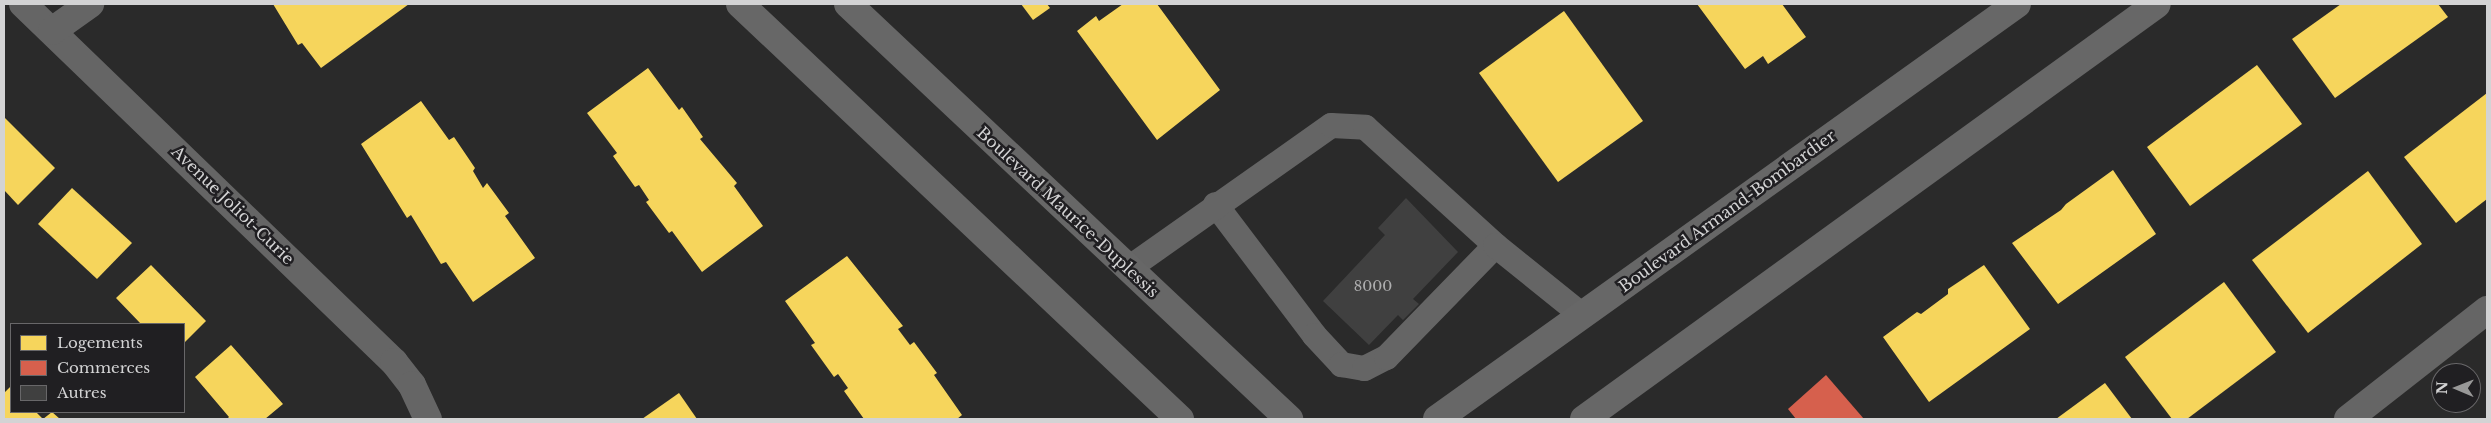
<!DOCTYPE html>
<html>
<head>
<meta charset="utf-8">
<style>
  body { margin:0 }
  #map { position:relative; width:2491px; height:423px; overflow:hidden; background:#2a2a2a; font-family:"Libre Baskerville",serif }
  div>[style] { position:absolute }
  .homes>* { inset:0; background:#f6d55c }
  .shops>* { inset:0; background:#d6604d }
  .building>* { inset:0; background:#404040 }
  .lane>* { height:25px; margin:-12.5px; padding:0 12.5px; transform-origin:12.5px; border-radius:12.5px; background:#656565 }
  .street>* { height:28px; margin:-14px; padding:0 14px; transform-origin:14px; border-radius:14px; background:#656565 }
  .secondary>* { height:28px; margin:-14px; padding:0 14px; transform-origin:14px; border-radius:14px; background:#676767 }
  span { translate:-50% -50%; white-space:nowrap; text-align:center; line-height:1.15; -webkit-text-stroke:5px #201f22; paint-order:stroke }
  .number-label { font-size:14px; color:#aeaeaf }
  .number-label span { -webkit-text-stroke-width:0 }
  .street-label { font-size:16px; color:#d3d3d4 }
  .frame { position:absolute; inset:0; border:5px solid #d3d3d4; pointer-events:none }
  .legend { position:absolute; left:10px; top:323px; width:175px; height:90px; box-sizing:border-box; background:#201f22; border:1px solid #686769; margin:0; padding:6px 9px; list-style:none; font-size:15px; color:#d3d3d4 }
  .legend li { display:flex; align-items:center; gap:10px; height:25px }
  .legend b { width:25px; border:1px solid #686769 }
  .north { position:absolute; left:2431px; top:363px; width:50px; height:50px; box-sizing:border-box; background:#201f22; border:1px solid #686769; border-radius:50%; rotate:271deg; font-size:14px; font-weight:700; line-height:20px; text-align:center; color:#d3d3d4 }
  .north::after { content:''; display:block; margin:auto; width:18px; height:22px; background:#989898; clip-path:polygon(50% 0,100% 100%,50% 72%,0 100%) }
</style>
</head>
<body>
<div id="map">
  <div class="homes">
    <i style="clip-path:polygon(273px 4px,409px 4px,321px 68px,302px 43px,298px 45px)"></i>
    <i style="clip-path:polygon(1021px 4px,1047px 4px,1050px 8px,1033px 20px)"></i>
    <i style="clip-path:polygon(1123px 4px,1157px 4px,1220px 90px,1157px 140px,1077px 31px,1096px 16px,1099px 21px)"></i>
    <i style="clip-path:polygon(1697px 4px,1782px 4px,1806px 37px,1768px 64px,1763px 56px,1745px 69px)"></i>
    <i style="clip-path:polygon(2341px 4px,2438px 4px,2448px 17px,2335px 98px,2292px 39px)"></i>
    <i style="clip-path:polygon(1564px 11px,1643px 121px,1558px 182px,1479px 73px)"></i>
    <i style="clip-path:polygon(2257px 65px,2302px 124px,2190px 206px,2147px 147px)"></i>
    <i style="clip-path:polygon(648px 68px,679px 110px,682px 107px,703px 137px,700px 139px,737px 183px,734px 186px,763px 226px,702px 272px,672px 231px,669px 233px,646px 202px,649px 200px,639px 185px,635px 187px,613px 156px,617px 153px,587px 113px)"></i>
    <i style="clip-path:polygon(2487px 93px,2487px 199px,2456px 223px,2404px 157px)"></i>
    <i style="clip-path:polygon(421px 101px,449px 140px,454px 137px,475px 168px,473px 171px,483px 188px,487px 183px,509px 213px,505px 216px,535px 258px,473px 302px,446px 262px,441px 264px,411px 215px,407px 218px,361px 144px)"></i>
    <i style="clip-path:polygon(4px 117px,55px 168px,18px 205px,4px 190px)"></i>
    <i style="clip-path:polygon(2113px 170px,2156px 234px,2058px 304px,2012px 243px,2061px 210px,2066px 204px)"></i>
    <i style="clip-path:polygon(2368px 171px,2422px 244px,2308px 333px,2252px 260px)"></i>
    <i style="clip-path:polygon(72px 188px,132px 243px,97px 279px,38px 224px)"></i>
    <i style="clip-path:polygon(847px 256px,903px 326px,898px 329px,910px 345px,914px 342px,937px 373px,934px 375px,962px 415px,957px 419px,864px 419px,844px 391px,848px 388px,838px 374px,834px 377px,811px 345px,815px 343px,785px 301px)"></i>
    <i style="clip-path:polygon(151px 265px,206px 321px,184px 343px,184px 324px,141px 324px,116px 298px)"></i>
    <i style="clip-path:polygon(1984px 265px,2030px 329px,1929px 402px,1883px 337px,1917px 312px,1921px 314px,1948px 294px,1948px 289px)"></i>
    <i style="clip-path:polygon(2224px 282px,2276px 352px,2187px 419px,2172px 419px,2125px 357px)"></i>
    <i style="clip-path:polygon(231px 345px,283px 404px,265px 419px,227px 419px,229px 417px,195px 377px)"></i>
    <i style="clip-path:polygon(2105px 383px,2132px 419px,2056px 419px)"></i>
    <i style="clip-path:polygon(11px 386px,11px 412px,36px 412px,43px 419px,52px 412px,60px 419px,4px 419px,4px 393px)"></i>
    <i style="clip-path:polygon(679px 393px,697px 419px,642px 419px)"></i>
  </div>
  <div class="shops">
    <i style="clip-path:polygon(1826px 375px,1864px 419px,1796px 419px,1788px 409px)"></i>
  </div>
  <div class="building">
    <i style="clip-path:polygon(1406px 198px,1458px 252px,1413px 299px,1419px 304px,1403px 320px,1398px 315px,1369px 345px,1323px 301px,1385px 235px,1378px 228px)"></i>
  </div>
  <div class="lane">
    <i style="left:1215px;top:204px;width:164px;rotate:52.9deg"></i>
    <i style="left:1314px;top:335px;width:40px;rotate:47deg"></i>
    <i style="left:1341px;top:364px;width:23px;rotate:10deg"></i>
    <i style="left:1364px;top:368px;width:25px;rotate:-27deg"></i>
    <i style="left:1386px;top:357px;width:156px;rotate:-45.8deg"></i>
    <i style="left:1128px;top:268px;width:248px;rotate:-35.2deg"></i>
    <i style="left:1331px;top:125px;width:34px;rotate:3deg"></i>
    <i style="left:1365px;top:127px;width:176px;rotate:42.2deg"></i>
    <i style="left:1495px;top:245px;width:112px;rotate:38.8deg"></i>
  </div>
  <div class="street">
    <i style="left:23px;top:4px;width:516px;rotate:43.98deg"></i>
    <i style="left:394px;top:362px;width:29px;rotate:52deg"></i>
    <i style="left:412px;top:385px;width:38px;rotate:65deg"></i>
    <i style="left:52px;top:31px;width:47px;rotate:-35.4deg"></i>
    <i style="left:2348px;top:419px;width:177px;rotate:-38.1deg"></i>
  </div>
  <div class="secondary">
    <i style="left:740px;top:4px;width:605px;rotate:43.33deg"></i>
    <i style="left:848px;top:4px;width:606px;rotate:43.26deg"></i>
    <i style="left:1437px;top:419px;width:713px;rotate:-35.58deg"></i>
    <i style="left:1584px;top:419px;width:707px;rotate:-35.91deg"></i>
  </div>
  <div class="number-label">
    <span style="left:1373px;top:286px">8000</span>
  </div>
  <div class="street-label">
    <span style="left:233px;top:205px;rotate:44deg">Avenue Joliot-Curie</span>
    <span style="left:1727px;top:211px;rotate:-36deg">Boulevard Armand-Bombardier</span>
    <span style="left:1068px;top:212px;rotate:43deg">Boulevard Maurice-Duplessis</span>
  </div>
  <div class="frame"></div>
  <ul class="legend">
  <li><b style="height:14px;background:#f6d55c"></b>Logements</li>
  <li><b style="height:14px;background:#d6604d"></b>Commerces</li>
  <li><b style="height:14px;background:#404040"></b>Autres</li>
  </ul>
  <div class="north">N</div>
</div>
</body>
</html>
